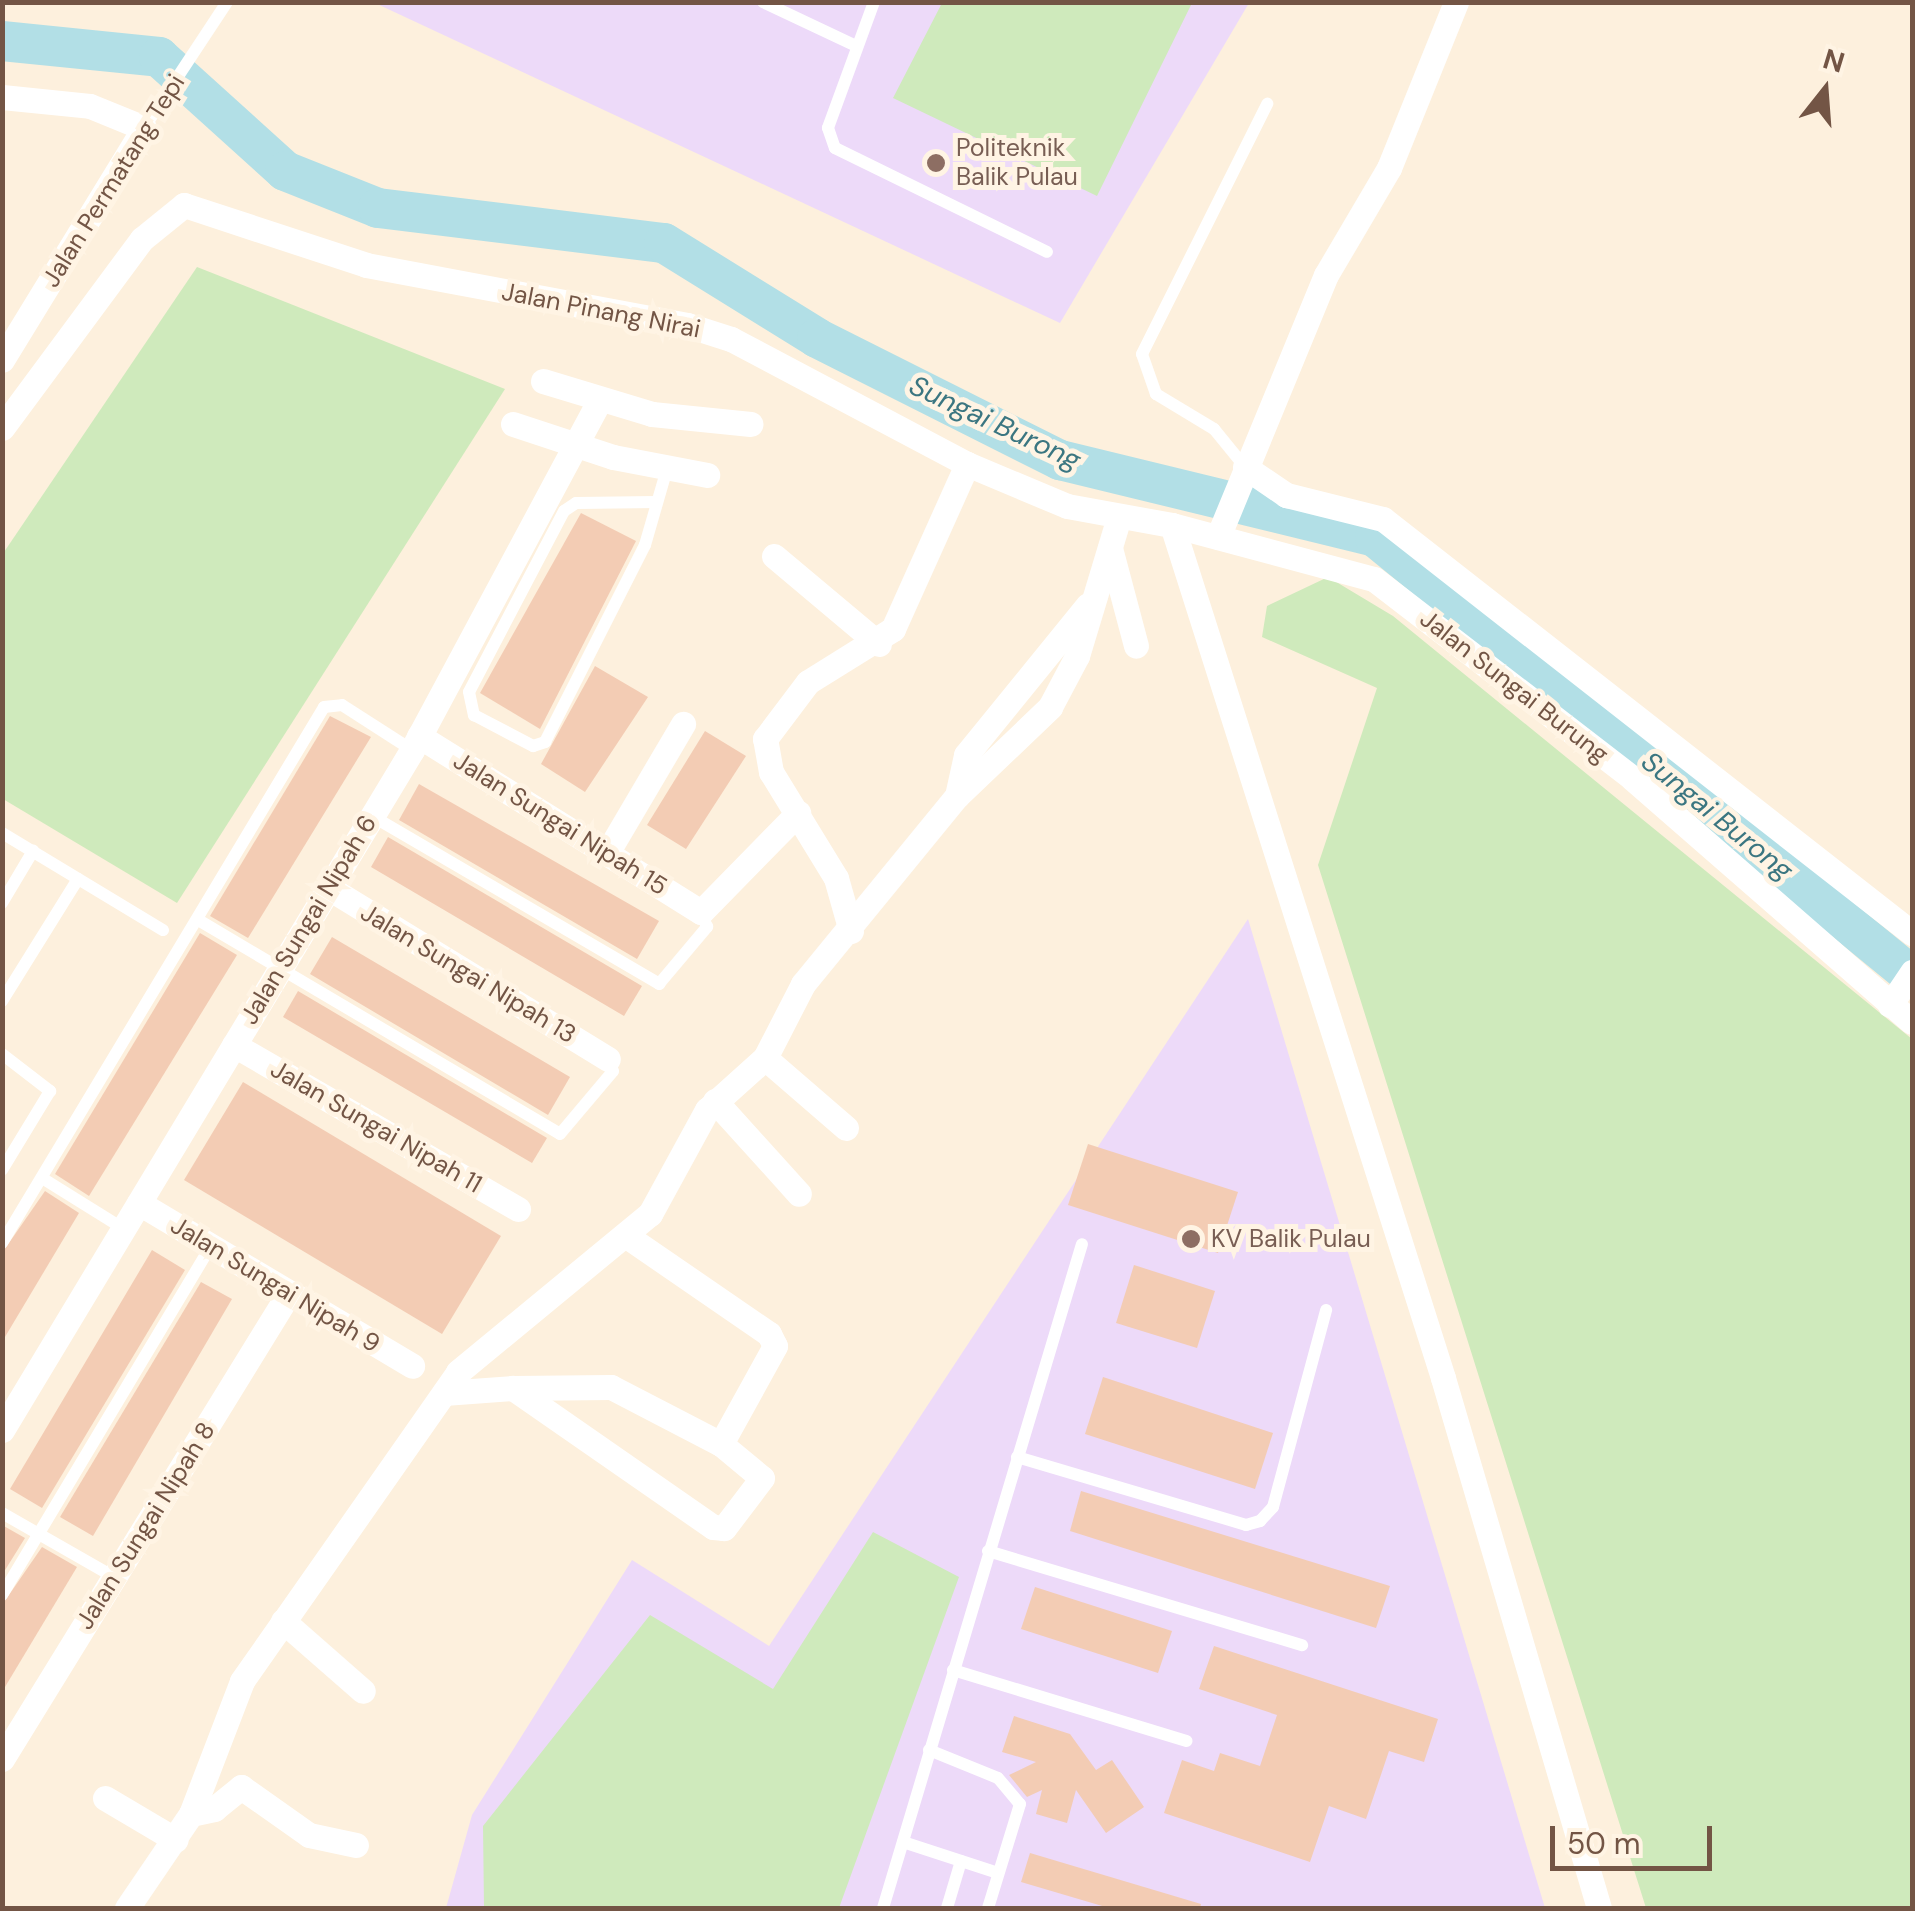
<!DOCTYPE html>
<html>
<head>
<meta charset="utf-8">
<style>
  body { margin:0 }
  #map { position:relative; width:1915px; height:1911px; overflow:hidden; background:#fdf0dd; font-family:"DM Sans",sans-serif }
  div>[style] { position:absolute }
  .education>* { inset:0; background:#eddaf9 }
  .green>* { inset:0; background:#cfeabc }
  .river>* { height:40px; margin:-20px; padding:0 20px; transform-origin:20px; border-radius:20px; background:#b2dfe6 }
  .building>* { inset:0; background:#f3ccb4 }
  .lane>* { height:12px; margin:-6px; padding:0 6px; transform-origin:6px; border-radius:6px; background:#fff }
  .street>* { height:25px; margin:-12.5px; padding:0 12.5px; transform-origin:12.5px; border-radius:12.5px; background:#fff }
  .dots>* { width:28px; height:28px; translate:-50% -50%; box-sizing:border-box; border:5px solid #fff4e4; border-radius:50% }
  span { translate:-50% -50%; white-space:nowrap; text-align:center; line-height:1.15; -webkit-text-stroke:10px #fff4e4; paint-order:stroke }
  .education-label { font-size:25px; color:#785e54 }
  .left { translate:0 -50%; text-align:left }
  .street-label { font-size:25px; color:#735545 }
  .water-label { font-size:28px; color:#3b7681; font-style:italic }
  .frame { position:absolute; inset:0; border:5px solid #735545; pointer-events:none }
  .north { position:absolute; left:1775px; top:40px; width:100px; height:100px; -webkit-text-stroke:8px #fff4e4; paint-order:stroke; rotate:17deg; font-size:28px; font-weight:700; line-height:40px; text-align:center; color:#735545 }
  .north::after { content:''; display:block; margin:auto; width:35px; height:45px; background:#735545; clip-path:polygon(50% 0,100% 100%,50% 72%,0 100%) }
  .scale { position:absolute; left:1550px; top:1826px; width:162px; height:45px; box-sizing:border-box; border:5px solid #735545; border-top:0; padding-left:12px; font-size:30px; line-height:35px; white-space:nowrap; color:#735545; -webkit-text-stroke:8px #fff4e4; paint-order:stroke }
</style>
</head>
<body>
<div id="map">
  <div class="education">
    <i style="clip-path:polygon(375px 3px,1249px 3px,1060px 323px)"></i>
    <i style="clip-path:polygon(1248px 919px,1545px 1908px,446px 1908px,472px 1815px,632px 1560px,769px 1646px)"></i>
  </div>
  <div class="green">
    <i style="clip-path:polygon(942px 3px,942px 2px,1192px 3px,1097px 196px,893px 98px)"></i>
    <i style="clip-path:polygon(197px 267px,505px 389px,177px 903px,3px 799px,2px 555px)"></i>
    <i style="clip-path:polygon(1328px 577px,1393px 616px,1912px 1039px,1912px 1908px,1646px 1908px,1318px 865px,1377px 688px,1262px 637px,1267px 606px)"></i>
    <i style="clip-path:polygon(873px 1532px,959px 1577px,839px 1908px,484px 1908px,483px 1826px,650px 1615px,773px 1689px)"></i>
  </div>
  <div class="river">
    <i style="left:2px;top:41px;width:158px;rotate:5.8deg"></i>
    <i style="left:159px;top:57px;width:170px;rotate:42.1deg"></i>
    <i style="left:285px;top:171px;width:100px;rotate:21.7deg"></i>
    <i style="left:378px;top:208px;width:288px;rotate:7deg"></i>
    <i style="left:664px;top:243px;width:180px;rotate:31.8deg"></i>
    <i style="left:817px;top:338px;width:272px;rotate:26.7deg"></i>
    <i style="left:1060px;top:460px;width:324px;rotate:13.7deg"></i>
    <i style="left:1375px;top:537px;width:694px;rotate:39.27deg"></i>
  </div>
  <div class="building">
    <i style="clip-path:polygon(581px 513px,636px 541px,540px 729px,480px 693px)"></i>
    <i style="clip-path:polygon(595px 666px,648px 697px,585px 792px,541px 764px)"></i>
    <i style="clip-path:polygon(330px 716px,371px 737px,248px 938px,210px 916px)"></i>
    <i style="clip-path:polygon(705px 731px,746px 756px,686px 849px,647px 825px)"></i>
    <i style="clip-path:polygon(419px 784px,659px 921px,637px 959px,399px 820px)"></i>
    <i style="clip-path:polygon(388px 837px,642px 986px,624px 1016px,371px 867px)"></i>
    <i style="clip-path:polygon(200px 933px,237px 955px,89px 1196px,55px 1174px)"></i>
    <i style="clip-path:polygon(332px 937px,570px 1077px,548px 1115px,310px 974px)"></i>
    <i style="clip-path:polygon(298px 991px,547px 1138px,532px 1163px,283px 1017px)"></i>
    <i style="clip-path:polygon(243px 1082px,501px 1236px,442px 1334px,184px 1180px)"></i>
    <i style="clip-path:polygon(1088px 1144px,1238px 1192px,1218px 1253px,1068px 1205px)"></i>
    <i style="clip-path:polygon(45px 1191px,79px 1213px,2px 1342px,2px 1253px)"></i>
    <i style="clip-path:polygon(152px 1250px,185px 1270px,42px 1508px,10px 1489px)"></i>
    <i style="clip-path:polygon(1134px 1265px,1215px 1291px,1197px 1348px,1116px 1323px)"></i>
    <i style="clip-path:polygon(201px 1282px,232px 1299px,93px 1536px,60px 1517px)"></i>
    <i style="clip-path:polygon(1103px 1377px,1273px 1433px,1255px 1489px,1085px 1434px)"></i>
    <i style="clip-path:polygon(1081px 1491px,1390px 1586px,1376px 1628px,1070px 1531px)"></i>
    <i style="clip-path:polygon(2px 1525px,25px 1538px,2px 1575px)"></i>
    <i style="clip-path:polygon(42px 1547px,77px 1567px,2px 1692px,2px 1605px)"></i>
    <i style="clip-path:polygon(1035px 1587px,1172px 1631px,1158px 1673px,1021px 1629px)"></i>
    <i style="clip-path:polygon(1214px 1646px,1438px 1719px,1424px 1762px,1389px 1751px,1366px 1819px,1329px 1806px,1310px 1862px,1164px 1813px,1182px 1760px,1214px 1771px,1220px 1753px,1260px 1766px,1277px 1715px,1199px 1689px)"></i>
    <i style="clip-path:polygon(1014px 1716px,1070px 1734px,1096px 1770px,1112px 1760px,1144px 1807px,1106px 1833px,1076px 1790px,1067px 1823px,1036px 1814px,1042px 1790px,1027px 1797px,1009px 1775px,1036px 1762px,1002px 1752px)"></i>
    <i style="clip-path:polygon(1030px 1853px,1201px 1904px,1200px 1908px,1109px 1908px,1021px 1882px)"></i>
  </div>
  <div class="lane">
    <i style="left:763px;top:2px;width:101px;rotate:25.3deg"></i>
    <i style="left:874px;top:2px;width:134px;rotate:110.1deg"></i>
    <i style="left:828px;top:128px;width:21px;rotate:71deg"></i>
    <i style="left:835px;top:148px;width:236px;rotate:26.1deg"></i>
    <i style="left:144px;top:128px;width:151px;rotate:-56.6deg"></i>
    <i style="left:1245px;top:467px;width:49px;rotate:-129.2deg"></i>
    <i style="left:1214px;top:429px;width:68px;rotate:-148.9deg"></i>
    <i style="left:1156px;top:394px;width:42px;rotate:-109.3deg"></i>
    <i style="left:1142px;top:354px;width:280px;rotate:-63.4deg"></i>
    <i style="left:657px;top:502px;width:81px;rotate:179.3deg"></i>
    <i style="left:576px;top:503px;width:14px;rotate:146deg"></i>
    <i style="left:564px;top:511px;width:204px;rotate:117.7deg"></i>
    <i style="left:469px;top:692px;width:24px;rotate:78deg"></i>
    <i style="left:474px;top:715px;width:67px;rotate:27.7deg"></i>
    <i style="left:533px;top:746px;width:13px;rotate:-18deg"></i>
    <i style="left:545px;top:742px;width:221px;rotate:-63.1deg"></i>
    <i style="left:645px;top:545px;width:79px;rotate:-73.9deg"></i>
    <i style="left:372px;top:816px;width:333px;rotate:30.3deg"></i>
    <i style="left:659px;top:984px;width:75px;rotate:-49.9deg"></i>
    <i style="left:707px;top:927px;width:16px;rotate:-112deg"></i>
    <i style="left:2px;top:833px;width:188px;rotate:31.1deg"></i>
    <i style="left:2px;top:903px;width:61px;rotate:-59.2deg"></i>
    <i style="left:200px;top:921px;width:418px;rotate:30.6deg"></i>
    <i style="left:560px;top:1134px;width:82px;rotate:-49.9deg"></i>
    <i style="left:613px;top:1071px;width:13px;rotate:-113deg"></i>
    <i style="left:2px;top:1001px;width:144px;rotate:-58.1deg"></i>
    <i style="left:2px;top:1054px;width:61px;rotate:37.6deg"></i>
    <i style="left:50px;top:1091px;width:92px;rotate:121.3deg"></i>
    <i style="left:42px;top:1178px;width:97px;rotate:31.9deg"></i>
    <i style="left:2px;top:1243px;width:625px;rotate:-59deg"></i>
    <i style="left:324px;top:707px;width:18px;rotate:-6deg"></i>
    <i style="left:342px;top:705px;width:83px;rotate:32.7deg"></i>
    <i style="left:1017px;top:1457px;width:239px;rotate:16.5deg"></i>
    <i style="left:1246px;top:1525px;width:15px;rotate:-16deg"></i>
    <i style="left:1260px;top:1521px;width:19px;rotate:-47deg"></i>
    <i style="left:1273px;top:1507px;width:204px;rotate:-74.9deg"></i>
    <i style="left:2px;top:1513px;width:129px;rotate:29.7deg"></i>
    <i style="left:988px;top:1551px;width:328px;rotate:16.7deg"></i>
    <i style="left:2px;top:1595px;width:407px;rotate:-59.1deg"></i>
    <i style="left:953px;top:1670px;width:244px;rotate:16.9deg"></i>
    <i style="left:929px;top:1750px;width:74px;rotate:22.1deg"></i>
    <i style="left:998px;top:1778px;width:34px;rotate:50deg"></i>
    <i style="left:1020px;top:1804px;width:109px;rotate:107.1deg"></i>
    <i style="left:903px;top:1842px;width:100px;rotate:18.1deg"></i>
    <i style="left:883px;top:1908px;width:693px;rotate:-73.32deg"></i>
    <i style="left:947px;top:1908px;width:49px;rotate:-73.4deg"></i>
  </div>
  <div class="street">
    <i style="left:2px;top:97px;width:88px;rotate:5.8deg"></i>
    <i style="left:90px;top:106px;width:58px;rotate:22.2deg"></i>
    <i style="left:144px;top:128px;width:272px;rotate:121.5deg"></i>
    <i style="left:543px;top:381px;width:114px;rotate:16.8deg"></i>
    <i style="left:652px;top:414px;width:99px;rotate:5.8deg"></i>
    <i style="left:513px;top:424px;width:105px;rotate:18.3deg"></i>
    <i style="left:613px;top:457px;width:96px;rotate:10.8deg"></i>
    <i style="left:2px;top:428px;width:235px;rotate:-53.5deg"></i>
    <i style="left:142px;top:239px;width:54px;rotate:-39deg"></i>
    <i style="left:184px;top:205px;width:192px;rotate:18.2deg"></i>
    <i style="left:366px;top:265px;width:327px;rotate:10.6deg"></i>
    <i style="left:687px;top:325px;width:46px;rotate:17.7deg"></i>
    <i style="left:731px;top:339px;width:267px;rotate:27.9deg"></i>
    <i style="left:967px;top:464px;width:108px;rotate:22.8deg"></i>
    <i style="left:1067px;top:506px;width:107px;rotate:10.3deg"></i>
    <i style="left:1172px;top:525px;width:209px;rotate:15deg"></i>
    <i style="left:1374px;top:579px;width:326px;rotate:37.6deg"></i>
    <i style="left:1632px;top:778px;width:371px;rotate:41.1deg"></i>
    <i style="left:1245px;top:467px;width:50px;rotate:34.3deg"></i>
    <i style="left:1286px;top:495px;width:100px;rotate:13.9deg"></i>
    <i style="left:1383px;top:519px;width:672px;rotate:38.05deg"></i>
    <i style="left:1172px;top:525px;width:895px;rotate:72.37deg"></i>
    <i style="left:1443px;top:1378px;width:552px;rotate:73.6deg"></i>
    <i style="left:1218px;top:537px;width:283px;rotate:-67.6deg"></i>
    <i style="left:1326px;top:275px;width:124px;rotate:-59.5deg"></i>
    <i style="left:1389px;top:168px;width:179px;rotate:-68deg"></i>
    <i style="left:1110px;top:548px;width:101px;rotate:75.1deg"></i>
    <i style="left:774px;top:556px;width:137px;rotate:40deg"></i>
    <i style="left:419px;top:736px;width:332px;rotate:32deg"></i>
    <i style="left:701px;top:912px;width:139px;rotate:-45.6deg"></i>
    <i style="left:957px;top:796px;width:42px;rotate:-77.6deg"></i>
    <i style="left:966px;top:755px;width:193px;rotate:-50.9deg"></i>
    <i style="left:607px;top:853px;width:150px;rotate:-59.5deg"></i>
    <i style="left:329px;top:888px;width:327px;rotate:31.5deg"></i>
    <i style="left:851px;top:931px;width:55px;rotate:-105.8deg"></i>
    <i style="left:836px;top:878px;width:124px;rotate:-121.5deg"></i>
    <i style="left:771px;top:772px;width:34px;rotate:-100deg"></i>
    <i style="left:765px;top:739px;width:71px;rotate:-53deg"></i>
    <i style="left:808px;top:682px;width:100px;rotate:-31.9deg"></i>
    <i style="left:893px;top:629px;width:181px;rotate:-65.8deg"></i>
    <i style="left:1890px;top:1005px;width:40px;rotate:-56deg"></i>
    <i style="left:234px;top:1045px;width:328px;rotate:30deg"></i>
    <i style="left:765px;top:1058px;width:107px;rotate:40.8deg"></i>
    <i style="left:715px;top:1101px;width:125px;rotate:47.9deg"></i>
    <i style="left:139px;top:1203px;width:318px;rotate:30.8deg"></i>
    <i style="left:628px;top:1237px;width:171px;rotate:34.5deg"></i>
    <i style="left:769px;top:1334px;width:13px;rotate:63deg"></i>
    <i style="left:775px;top:1346px;width:112px;rotate:118.9deg"></i>
    <i style="left:444px;top:1393px;width:69px;rotate:-4.1deg"></i>
    <i style="left:513px;top:1388px;width:98px;rotate:-0.6deg"></i>
    <i style="left:611px;top:1387px;width:124px;rotate:27.4deg"></i>
    <i style="left:721px;top:1444px;width:53px;rotate:39.7deg"></i>
    <i style="left:762px;top:1478px;width:63px;rotate:127.2deg"></i>
    <i style="left:724px;top:1528px;width:11px;rotate:-175deg"></i>
    <i style="left:713px;top:1527px;width:244px;rotate:-145.2deg"></i>
    <i style="left:2px;top:1430px;width:794px;rotate:-58.91deg"></i>
    <i style="left:412px;top:750px;width:396px;rotate:-61.8deg"></i>
    <i style="left:283px;top:1621px;width:106px;rotate:41.2deg"></i>
    <i style="left:2px;top:1759px;width:547px;rotate:-58.37deg"></i>
    <i style="left:105px;top:1798px;width:82px;rotate:30.6deg"></i>
    <i style="left:191px;top:1814px;width:24px;rotate:-12deg"></i>
    <i style="left:214px;top:1809px;width:35px;rotate:-39deg"></i>
    <i style="left:241px;top:1787px;width:83px;rotate:35.2deg"></i>
    <i style="left:309px;top:1835px;width:48px;rotate:12deg"></i>
    <i style="left:127px;top:1908px;width:114px;rotate:-55.8deg"></i>
    <i style="left:191px;top:1814px;width:142px;rotate:-69deg"></i>
    <i style="left:242px;top:1681px;width:377px;rotate:-55deg"></i>
    <i style="left:458px;top:1372px;width:249px;rotate:-39.5deg"></i>
    <i style="left:650px;top:1214px;width:119px;rotate:-61.3deg"></i>
    <i style="left:707px;top:1110px;width:78px;rotate:-41.9deg"></i>
    <i style="left:765px;top:1058px;width:83px;rotate:-62.8deg"></i>
    <i style="left:803px;top:984px;width:243px;rotate:-50.7deg"></i>
    <i style="left:957px;top:796px;width:129px;rotate:-43.7deg"></i>
    <i style="left:1050px;top:707px;width:58px;rotate:-62.1deg"></i>
    <i style="left:1077px;top:656px;width:142px;rotate:-73.2deg"></i>
  </div>
  <div class="dots">
    <i style="left:936px;top:163px;background:#8d6e63"></i>
    <i style="left:1191px;top:1239px;background:#8d6e63"></i>
  </div>
  <div class="education-label">
    <span class="left" style="left:956px;top:163px">Politeknik<br>Balik Pulau</span>
    <span class="left" style="left:1211px;top:1239px">KV Balik Pulau</span>
  </div>
  <div class="street-label">
    <span style="left:114px;top:181px;rotate:-58deg">Jalan Permatang Tepi</span>
    <span style="left:601px;top:311px;rotate:11deg">Jalan Pinang Nirai</span>
    <span style="left:1514px;top:687px;rotate:38deg">Jalan Sungai Burung</span>
    <span style="left:560px;top:824px;rotate:32deg">Jalan Sungai Nipah 15</span>
    <span style="left:309px;top:920px;rotate:-59deg">Jalan Sungai Nipah 6</span>
    <span style="left:468px;top:974px;rotate:31deg">Jalan Sungai Nipah 13</span>
    <span style="left:376px;top:1127px;rotate:30deg">Jalan Sungai Nipah 11</span>
    <span style="left:275px;top:1285px;rotate:31deg">Jalan Sungai Nipah 9</span>
    <span style="left:146px;top:1526px;rotate:-58deg">Jalan Sungai Nipah 8</span>
  </div>
  <div class="water-label">
    <span style="left:995px;top:423px;rotate:25deg">Sungai Burong</span>
    <span style="left:1717px;top:816px;rotate:39deg">Sungai Burong</span>
  </div>
  <div class="frame"></div>
  <div class="north">N</div>
  <div class="scale">50 m</div>
</div>
</body>
</html>
